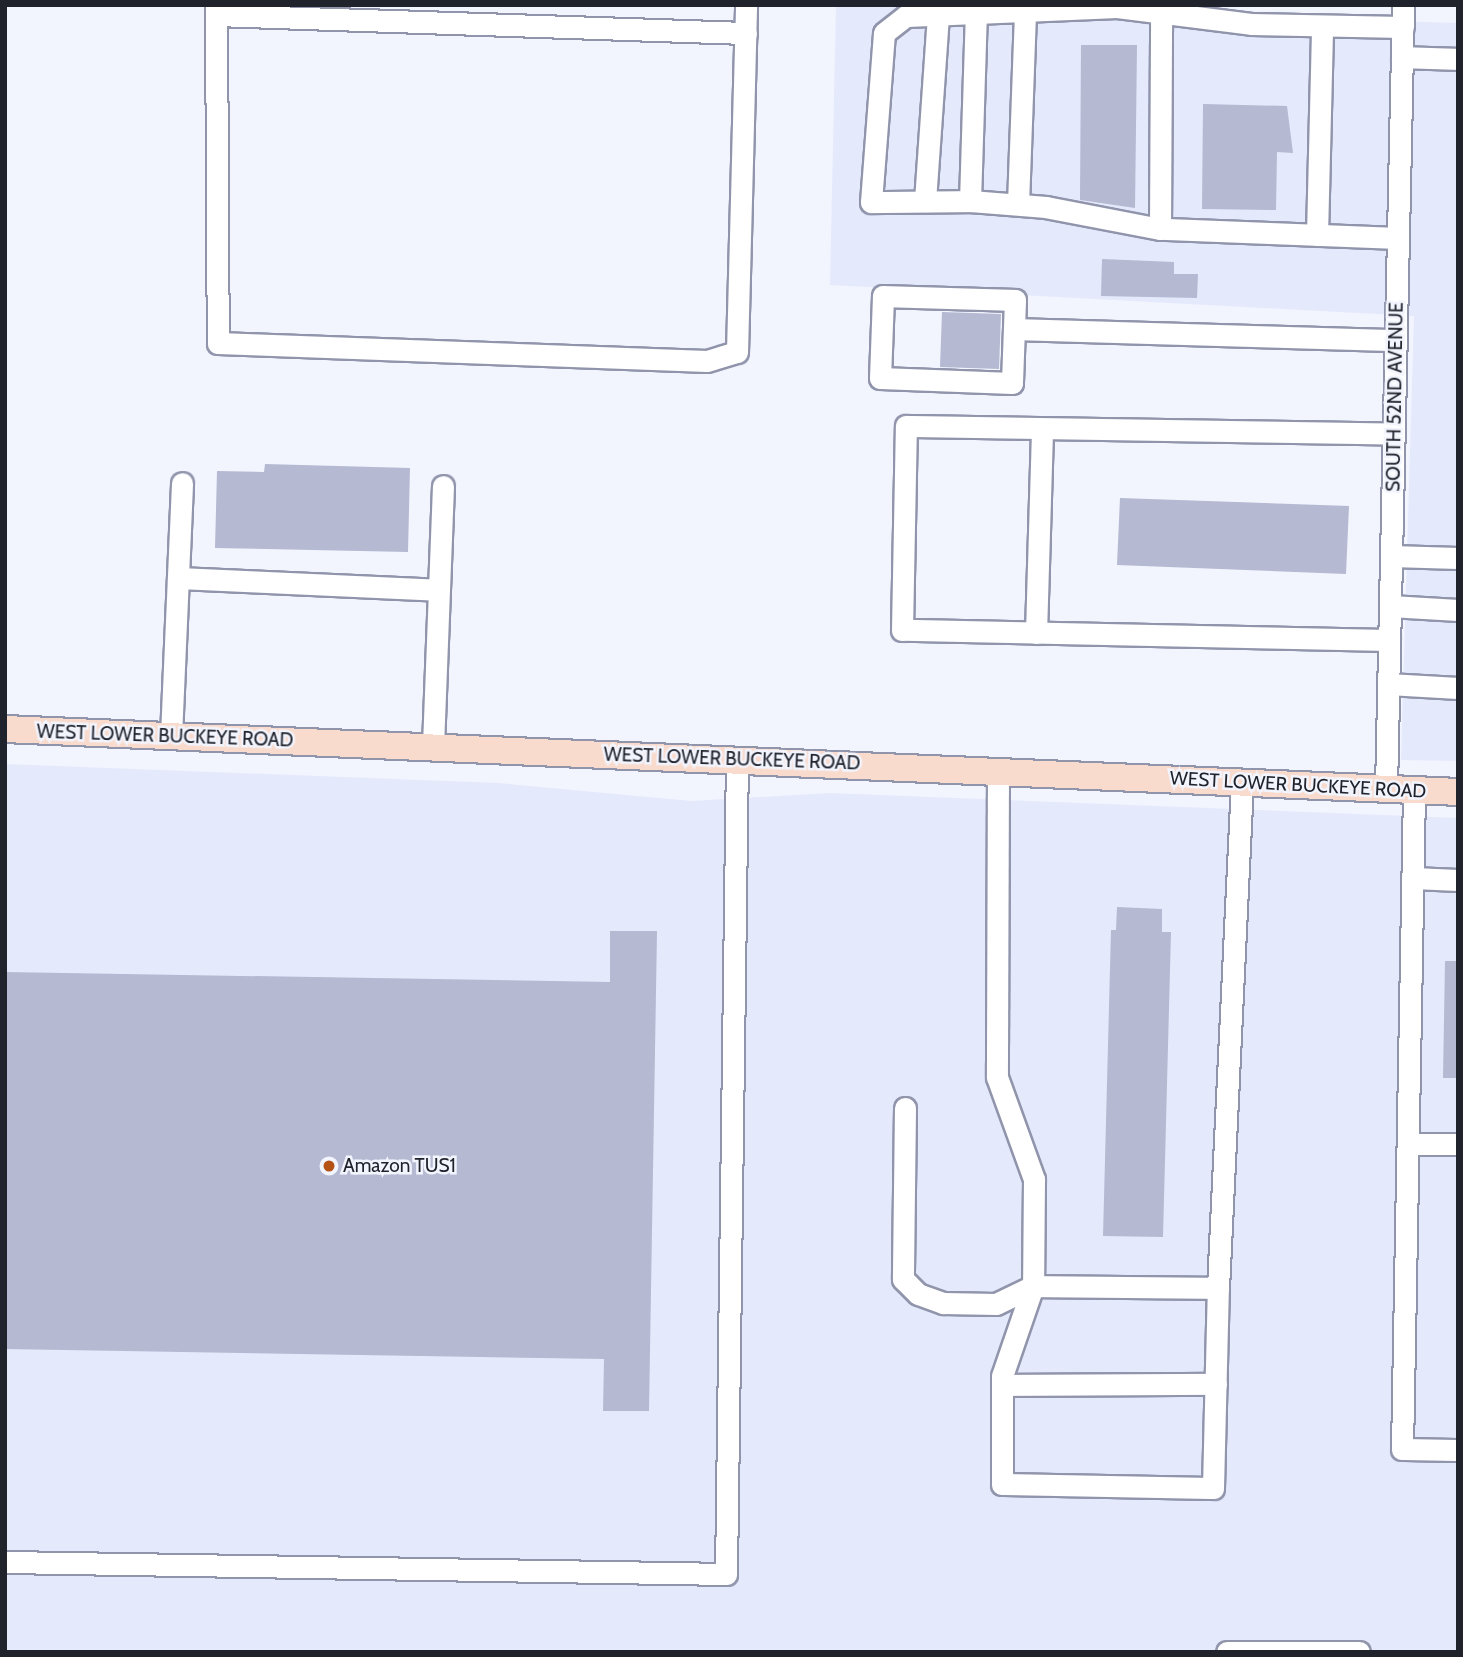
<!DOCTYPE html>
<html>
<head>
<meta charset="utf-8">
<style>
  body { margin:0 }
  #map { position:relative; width:1463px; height:1657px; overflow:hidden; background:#f2f4fe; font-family:Cabin,sans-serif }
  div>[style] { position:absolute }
  .built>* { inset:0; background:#e5e9fc }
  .building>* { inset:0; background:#b5b9d1 }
  .roads { filter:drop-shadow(2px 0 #9195ac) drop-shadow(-2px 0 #9195ac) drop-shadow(0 2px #9195ac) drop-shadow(0 -2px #9195ac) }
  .minor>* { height:21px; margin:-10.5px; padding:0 10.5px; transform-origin:10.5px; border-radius:10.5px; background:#fff }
  .major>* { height:26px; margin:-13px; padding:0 13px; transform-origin:13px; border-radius:13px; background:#f9dbcd }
  .dots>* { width:19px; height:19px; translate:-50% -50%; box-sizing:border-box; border:4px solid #f2f4fe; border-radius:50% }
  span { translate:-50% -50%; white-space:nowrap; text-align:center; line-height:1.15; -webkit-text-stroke:5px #f2f4fe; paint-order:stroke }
  .street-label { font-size:19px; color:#21232c }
  .poi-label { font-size:19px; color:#21232c }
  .left { translate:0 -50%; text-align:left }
  .frame { position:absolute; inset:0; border:7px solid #21232c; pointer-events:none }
</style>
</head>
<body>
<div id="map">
  <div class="built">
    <i style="clip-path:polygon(836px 5px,1458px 23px,1458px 761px,1401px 760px,1414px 316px,830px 285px)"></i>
    <i style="clip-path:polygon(5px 764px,498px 783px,691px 801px,830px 793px,1458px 818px,1458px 1652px,5px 1652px)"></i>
  </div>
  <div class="building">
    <i style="clip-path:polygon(1081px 45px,1137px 45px,1135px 208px,1080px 200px)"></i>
    <i style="clip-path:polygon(1203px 104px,1287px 106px,1293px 153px,1277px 152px,1276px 210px,1202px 209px)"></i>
    <i style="clip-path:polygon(1102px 259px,1174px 262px,1174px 274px,1198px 274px,1197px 298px,1101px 296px)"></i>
    <i style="clip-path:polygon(942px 312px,1001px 314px,999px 369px,940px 367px)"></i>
    <i style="clip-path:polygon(265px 464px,410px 468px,408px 552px,215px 548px,217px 471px,264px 472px)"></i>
    <i style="clip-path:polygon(1120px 498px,1349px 506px,1346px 574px,1117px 565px)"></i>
    <i style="clip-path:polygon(1117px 907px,1162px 909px,1162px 932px,1171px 932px,1163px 1237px,1103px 1236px,1111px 930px,1116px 930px)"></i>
    <i style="clip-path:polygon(610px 931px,657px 931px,649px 1411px,603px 1411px,604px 1359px,5px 1349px,5px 972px,610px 982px)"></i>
    <i style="clip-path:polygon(1445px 961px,1458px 961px,1458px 1078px,1443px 1078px)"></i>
  </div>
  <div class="roads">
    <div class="minor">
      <i style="left:216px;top:5px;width:338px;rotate:89.7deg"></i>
      <i style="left:218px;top:343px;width:489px;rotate:2.1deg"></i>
      <i style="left:707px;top:361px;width:31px;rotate:-17deg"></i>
      <i style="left:737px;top:352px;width:347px;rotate:-88.5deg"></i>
      <i style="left:216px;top:15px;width:530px;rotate:1.95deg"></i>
      <i style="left:1402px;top:57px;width:56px;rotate:2deg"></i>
      <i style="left:925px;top:201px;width:187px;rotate:-86deg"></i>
      <i style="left:970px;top:201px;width:99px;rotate:179.4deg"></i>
      <i style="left:871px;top:202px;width:169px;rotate:-85.6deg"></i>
      <i style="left:884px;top:33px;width:28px;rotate:-38deg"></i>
      <i style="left:906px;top:16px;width:70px;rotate:-2.5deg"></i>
      <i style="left:1018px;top:204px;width:194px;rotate:-87.9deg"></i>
      <i style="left:1160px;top:229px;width:216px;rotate:-89.7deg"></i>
      <i style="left:1317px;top:235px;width:209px;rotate:-88.6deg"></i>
      <i style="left:1398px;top:238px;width:238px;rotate:-177.8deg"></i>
      <i style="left:1160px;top:229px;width:116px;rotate:-169.1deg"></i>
      <i style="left:1046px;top:207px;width:76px;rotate:-175.5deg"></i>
      <i style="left:970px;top:201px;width:188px;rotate:-88.2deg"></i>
      <i style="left:976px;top:13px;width:141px;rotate:-2.4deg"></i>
      <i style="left:1117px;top:7px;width:135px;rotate:7.2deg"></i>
      <i style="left:1251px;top:24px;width:152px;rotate:1.1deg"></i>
      <i style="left:883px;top:296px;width:132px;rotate:1.7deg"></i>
      <i style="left:1015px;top:300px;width:83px;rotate:92.1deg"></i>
      <i style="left:1012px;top:383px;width:132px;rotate:-177.8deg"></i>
      <i style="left:880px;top:378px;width:82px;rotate:-87.9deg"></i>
      <i style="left:1015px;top:329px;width:381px;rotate:1.7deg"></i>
      <i style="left:1391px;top:556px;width:67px;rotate:1.7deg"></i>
      <i style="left:178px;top:578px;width:260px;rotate:2.6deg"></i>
      <i style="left:1390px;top:606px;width:68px;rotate:3.4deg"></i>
      <i style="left:1036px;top:633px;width:204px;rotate:-88.3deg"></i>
      <i style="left:1389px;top:640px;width:487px;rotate:-178.8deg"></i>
      <i style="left:902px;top:630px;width:204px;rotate:-88.9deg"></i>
      <i style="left:906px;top:426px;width:488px;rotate:0.9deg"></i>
      <i style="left:1388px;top:684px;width:70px;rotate:3.3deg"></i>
      <i style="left:171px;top:736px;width:253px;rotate:-87.5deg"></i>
      <i style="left:433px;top:746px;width:260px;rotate:-87.8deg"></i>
      <i style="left:998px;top:770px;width:307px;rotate:90.2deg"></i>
      <i style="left:997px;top:1077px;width:109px;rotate:70.1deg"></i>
      <i style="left:1034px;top:1179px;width:107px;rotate:90.5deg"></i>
      <i style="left:1033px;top:1286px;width:185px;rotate:0.6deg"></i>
      <i style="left:1218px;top:1288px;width:507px;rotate:-87.28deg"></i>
      <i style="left:1386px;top:789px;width:784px;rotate:-88.76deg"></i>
      <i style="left:1414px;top:790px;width:659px;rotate:91.04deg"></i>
      <i style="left:1402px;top:1449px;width:56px;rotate:1deg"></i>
      <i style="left:1413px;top:878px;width:45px;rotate:2.5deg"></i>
      <i style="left:905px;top:1108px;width:171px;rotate:90.7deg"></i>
      <i style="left:903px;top:1279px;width:21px;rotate:45deg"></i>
      <i style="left:918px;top:1294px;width:27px;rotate:20deg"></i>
      <i style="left:943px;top:1303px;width:53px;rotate:1.1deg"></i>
      <i style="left:996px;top:1304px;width:41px;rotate:-25.9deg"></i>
      <i style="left:1033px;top:1286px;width:95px;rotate:109deg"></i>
      <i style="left:1002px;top:1376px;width:108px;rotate:90deg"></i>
      <i style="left:1002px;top:1484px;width:211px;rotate:1.1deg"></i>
      <i style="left:1213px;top:1488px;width:200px;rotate:-88.6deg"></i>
      <i style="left:1408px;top:1144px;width:50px"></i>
      <i style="left:1002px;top:1385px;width:214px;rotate:-0.3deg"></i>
      <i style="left:5px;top:1562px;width:721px;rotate:0.95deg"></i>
      <i style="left:726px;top:1574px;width:816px;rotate:-89.23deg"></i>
      <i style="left:1227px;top:1652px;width:132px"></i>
    </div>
    <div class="major">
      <i style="left:5px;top:729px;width:1454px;rotate:2.48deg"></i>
    </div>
  </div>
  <div class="dots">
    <i style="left:329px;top:1166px;background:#b45216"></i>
  </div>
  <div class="street-label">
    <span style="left:1395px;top:397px;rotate:-89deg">SOUTH 52ND AVENUE</span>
    <span style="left:165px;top:736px;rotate:2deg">WEST LOWER BUCKEYE ROAD</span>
    <span style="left:732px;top:759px;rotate:2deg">WEST LOWER BUCKEYE ROAD</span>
    <span style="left:1298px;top:785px;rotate:3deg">WEST LOWER BUCKEYE ROAD</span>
  </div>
  <div class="poi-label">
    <span class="left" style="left:343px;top:1166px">Amazon TUS1</span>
  </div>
  <div class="frame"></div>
</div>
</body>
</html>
